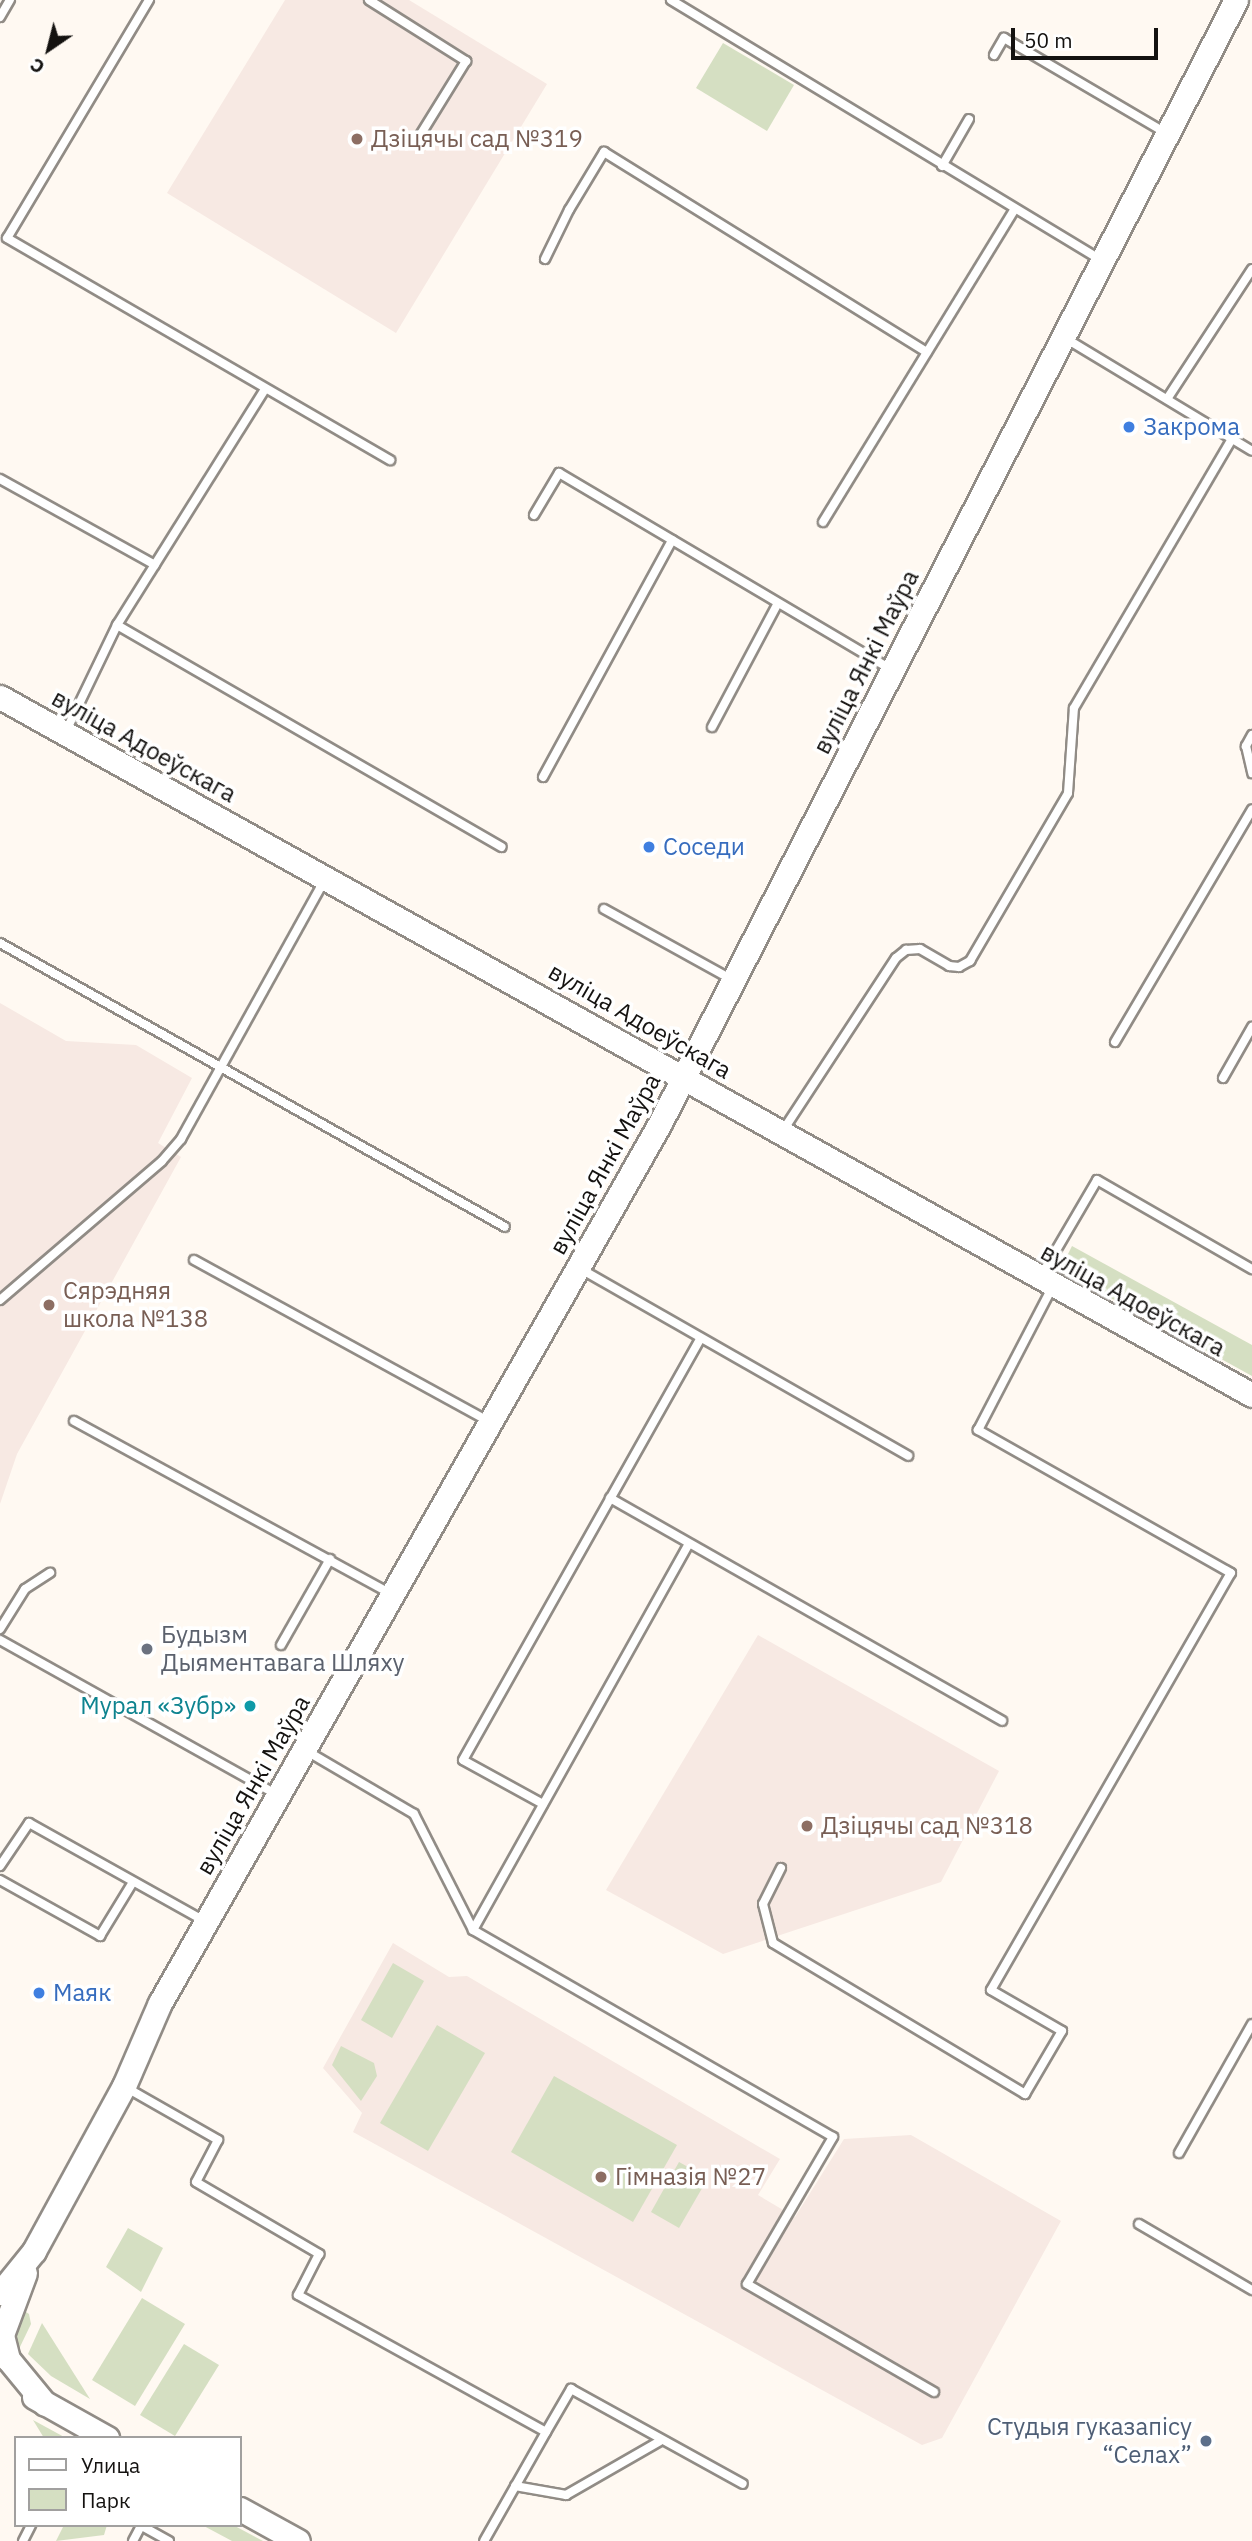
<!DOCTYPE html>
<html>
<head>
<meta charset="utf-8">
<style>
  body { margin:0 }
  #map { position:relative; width:1252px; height:2541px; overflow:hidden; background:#fff9f2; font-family:"IBM Plex Sans",sans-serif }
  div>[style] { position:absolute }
  .education>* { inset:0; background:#f7e9e3 }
  .green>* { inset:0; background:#d5dfc2 }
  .roads { filter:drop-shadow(2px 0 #918c86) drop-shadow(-2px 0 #918c86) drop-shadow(0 2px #918c86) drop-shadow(0 -2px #918c86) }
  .lane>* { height:8px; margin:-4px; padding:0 4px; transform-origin:4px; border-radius:4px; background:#fff }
  .secondary>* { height:23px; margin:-11.5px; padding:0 11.5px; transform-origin:11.5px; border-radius:11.5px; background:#fff }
  .dots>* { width:19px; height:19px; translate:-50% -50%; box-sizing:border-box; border:4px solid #fff; border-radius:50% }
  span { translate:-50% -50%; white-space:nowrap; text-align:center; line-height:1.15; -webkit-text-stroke:7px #fff; paint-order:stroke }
  .education-label { font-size:24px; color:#785e54 }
  .left { translate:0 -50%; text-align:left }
  .shop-label { font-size:24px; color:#366cbe }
  .street-label { font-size:24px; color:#141210 }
  .worship-label { font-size:24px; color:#5b616d }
  .culture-label { font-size:24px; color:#0d838f }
  .right { translate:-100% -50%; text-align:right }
  .service-label { font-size:24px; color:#4e5e75 }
  .legend { position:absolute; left:14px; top:2436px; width:228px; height:91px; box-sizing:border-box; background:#fff; border:2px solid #a1a09f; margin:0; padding:9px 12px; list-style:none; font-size:21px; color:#141210 }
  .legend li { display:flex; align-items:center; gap:14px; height:35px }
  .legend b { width:35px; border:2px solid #a1a09f }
  .north { position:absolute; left:14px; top:14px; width:70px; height:70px; -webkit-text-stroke:5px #fff; paint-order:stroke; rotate:215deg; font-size:19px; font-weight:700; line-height:28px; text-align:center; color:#141210 }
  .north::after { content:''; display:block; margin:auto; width:24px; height:32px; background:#141210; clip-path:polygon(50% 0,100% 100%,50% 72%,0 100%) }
  .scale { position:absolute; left:1011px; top:28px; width:147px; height:32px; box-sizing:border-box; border:4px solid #141210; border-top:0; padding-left:9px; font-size:21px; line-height:24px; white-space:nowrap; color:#141210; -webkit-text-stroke:5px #fff; paint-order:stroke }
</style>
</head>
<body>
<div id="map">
  <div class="education">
    <i style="clip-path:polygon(285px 0,409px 0,547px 84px,396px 333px,167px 193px)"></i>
    <i style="clip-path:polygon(0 1003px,66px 1041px,136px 1045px,192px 1078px,158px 1143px,181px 1157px,17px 1454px,0 1504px)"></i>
    <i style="clip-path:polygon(758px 1635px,999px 1771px,941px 1882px,723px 1954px,606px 1890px)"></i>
    <i style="clip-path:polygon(393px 1943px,449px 1977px,467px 1976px,780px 2159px,758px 2195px,795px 2217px,844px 2139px,911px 2135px,1061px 2221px,942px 2438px,922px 2445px,353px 2132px,362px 2113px,323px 2068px)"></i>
  </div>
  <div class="green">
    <i style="clip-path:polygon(723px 43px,794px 85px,767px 131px,696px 88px)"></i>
    <i style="clip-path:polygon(1072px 1246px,1252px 1345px,1252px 1376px,1060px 1270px)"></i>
    <i style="clip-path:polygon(393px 1963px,424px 1981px,392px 2038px,361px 2020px)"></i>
    <i style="clip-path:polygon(437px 2025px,485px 2053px,428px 2151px,380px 2123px)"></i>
    <i style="clip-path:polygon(341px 2046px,374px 2063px,377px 2076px,361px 2101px,332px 2065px)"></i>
    <i style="clip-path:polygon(554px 2076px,677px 2145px,633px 2222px,511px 2152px)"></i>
    <i style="clip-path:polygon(679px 2162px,708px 2178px,679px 2228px,651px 2212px)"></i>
    <i style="clip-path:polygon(128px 2228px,163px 2248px,141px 2292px,106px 2267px)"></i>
    <i style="clip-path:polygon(142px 2298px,185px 2324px,135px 2406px,92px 2380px)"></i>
    <i style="clip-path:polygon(20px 2308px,29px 2314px,31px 2324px,18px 2351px,14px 2329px)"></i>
    <i style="clip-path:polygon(42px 2323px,90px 2399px,51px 2376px,28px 2354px)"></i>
    <i style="clip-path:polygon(184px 2344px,219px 2365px,175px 2436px,140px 2415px)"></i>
    <i style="clip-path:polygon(33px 2420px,66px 2438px,44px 2438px)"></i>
    <i style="clip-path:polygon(64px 2525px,107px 2525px,104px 2535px,56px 2541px)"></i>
    <i style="clip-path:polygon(202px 2525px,233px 2525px,263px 2541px,232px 2541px)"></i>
  </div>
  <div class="roads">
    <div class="lane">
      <i style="left:149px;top:0;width:277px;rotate:120.8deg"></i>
      <i style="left:7px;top:238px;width:443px;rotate:30.1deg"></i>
      <i style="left:369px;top:0;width:115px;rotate:32.2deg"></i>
      <i style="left:466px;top:61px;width:89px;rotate:121.7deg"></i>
      <i style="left:671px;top:0;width:502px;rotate:31.16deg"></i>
      <i style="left:0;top:17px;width:20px;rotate:-60deg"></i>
      <i style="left:994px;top:55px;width:20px;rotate:-60deg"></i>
      <i style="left:1004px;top:38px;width:188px;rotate:30.4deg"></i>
      <i style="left:942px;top:166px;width:54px;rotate:-60.1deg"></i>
      <i style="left:545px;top:259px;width:55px;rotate:-63.9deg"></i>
      <i style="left:569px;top:210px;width:68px;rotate:-58.9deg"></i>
      <i style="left:604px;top:152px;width:380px;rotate:31.8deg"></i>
      <i style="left:1065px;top:338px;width:218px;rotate:31.1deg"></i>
      <i style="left:1167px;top:399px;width:155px;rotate:-56.8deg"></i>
      <i style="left:0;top:479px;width:177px;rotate:29deg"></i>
      <i style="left:534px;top:515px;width:49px;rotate:-59.2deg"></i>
      <i style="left:559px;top:473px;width:386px;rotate:30.6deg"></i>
      <i style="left:823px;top:522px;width:367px;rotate:-58.5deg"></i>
      <i style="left:117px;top:625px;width:444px;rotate:30deg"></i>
      <i style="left:712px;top:727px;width:140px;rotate:-62deg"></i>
      <i style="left:66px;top:731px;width:118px;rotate:-64.3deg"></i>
      <i style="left:117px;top:625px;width:279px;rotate:-57.9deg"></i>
      <i style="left:1252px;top:735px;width:13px;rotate:119deg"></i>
      <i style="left:1246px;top:746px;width:28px;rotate:77deg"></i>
      <i style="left:543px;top:777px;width:270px;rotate:-61.4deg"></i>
      <i style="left:604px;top:909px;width:145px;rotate:28.9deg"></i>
      <i style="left:0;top:943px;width:579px;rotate:29.35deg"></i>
      <i style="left:1115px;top:1042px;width:270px;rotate:-59.5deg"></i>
      <i style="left:1223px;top:1078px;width:59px;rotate:-60.4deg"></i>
      <i style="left:782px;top:1132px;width:208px;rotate:-56.8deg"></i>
      <i style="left:896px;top:958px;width:13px;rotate:-39deg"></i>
      <i style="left:906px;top:950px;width:14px;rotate:-4deg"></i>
      <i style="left:920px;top:949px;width:34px;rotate:30deg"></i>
      <i style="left:949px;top:966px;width:10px;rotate:6deg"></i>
      <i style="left:959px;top:967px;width:13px;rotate:-29deg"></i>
      <i style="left:970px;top:961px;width:194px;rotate:-59.7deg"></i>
      <i style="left:1068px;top:793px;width:85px;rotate:-86deg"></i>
      <i style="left:1074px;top:708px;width:312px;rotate:-59.6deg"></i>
      <i style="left:194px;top:1260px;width:337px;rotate:28.7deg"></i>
      <i style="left:579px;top:1268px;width:379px;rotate:29.7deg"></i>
      <i style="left:1041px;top:1276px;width:111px;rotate:-59.7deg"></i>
      <i style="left:1097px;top:1180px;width:179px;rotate:29.9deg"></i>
      <i style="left:0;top:1300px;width:213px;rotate:-40.6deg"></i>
      <i style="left:162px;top:1161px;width:29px;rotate:-49deg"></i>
      <i style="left:181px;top:1139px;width:297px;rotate:-61deg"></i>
      <i style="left:74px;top:1421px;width:361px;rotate:28.6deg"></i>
      <i style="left:610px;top:1498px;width:451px;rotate:29.6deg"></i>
      <i style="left:0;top:1629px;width:47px;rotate:-58deg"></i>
      <i style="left:25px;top:1589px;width:30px;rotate:-33deg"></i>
      <i style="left:0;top:1640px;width:316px;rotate:29.2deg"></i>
      <i style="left:281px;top:1645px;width:99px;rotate:-60.3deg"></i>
      <i style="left:305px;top:1750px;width:126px;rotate:30.4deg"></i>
      <i style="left:414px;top:1814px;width:130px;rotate:63deg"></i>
      <i style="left:473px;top:1930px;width:415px;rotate:29.9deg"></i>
      <i style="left:833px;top:2137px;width:170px;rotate:120.3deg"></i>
      <i style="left:747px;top:2284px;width:216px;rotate:30deg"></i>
      <i style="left:543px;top:1804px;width:91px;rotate:-151.2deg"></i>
      <i style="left:463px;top:1760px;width:484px;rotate:-60.6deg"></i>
      <i style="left:0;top:1866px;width:52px;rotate:-56deg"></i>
      <i style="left:29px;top:1823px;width:201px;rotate:29.2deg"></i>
      <i style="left:781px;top:1868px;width:40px;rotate:116.6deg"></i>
      <i style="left:763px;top:1904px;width:40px;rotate:75.6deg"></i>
      <i style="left:773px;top:1943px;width:294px;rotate:30.9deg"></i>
      <i style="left:1025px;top:2094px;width:73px;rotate:-59.6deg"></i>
      <i style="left:1062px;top:2031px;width:82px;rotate:-150deg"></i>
      <i style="left:991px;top:1990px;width:481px;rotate:-60.1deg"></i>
      <i style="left:1231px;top:1573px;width:291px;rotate:-150.5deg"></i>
      <i style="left:978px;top:1430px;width:162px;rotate:-62.5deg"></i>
      <i style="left:0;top:1880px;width:115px;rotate:29.2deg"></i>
      <i style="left:100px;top:1936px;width:63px;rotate:-58.6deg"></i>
      <i style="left:473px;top:1930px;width:442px;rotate:-60.8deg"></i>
      <i style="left:127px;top:2088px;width:105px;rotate:29.7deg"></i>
      <i style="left:218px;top:2140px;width:47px;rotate:117.6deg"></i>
      <i style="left:196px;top:2182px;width:143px;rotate:30.3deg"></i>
      <i style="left:319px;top:2254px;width:46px;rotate:117.1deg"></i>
      <i style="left:298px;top:2295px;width:283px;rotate:28.9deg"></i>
      <i style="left:546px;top:2432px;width:125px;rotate:119.6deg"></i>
      <i style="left:1179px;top:2153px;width:148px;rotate:-60.5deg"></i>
      <i style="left:1139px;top:2224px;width:131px;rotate:30.3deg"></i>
      <i style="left:546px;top:2432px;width:50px;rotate:-59.8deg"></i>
      <i style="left:571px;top:2389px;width:196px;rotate:28.9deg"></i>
      <i style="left:515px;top:2486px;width:52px;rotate:10deg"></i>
      <i style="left:566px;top:2495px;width:108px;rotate:-29.9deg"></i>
      <i style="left:140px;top:2525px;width:33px;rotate:29deg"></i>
      <i style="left:23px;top:2541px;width:18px;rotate:-63deg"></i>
      <i style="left:133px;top:2541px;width:17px;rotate:-62deg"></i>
    </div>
    <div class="secondary">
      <i style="left:0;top:697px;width:1433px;rotate:29.14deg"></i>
      <i style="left:25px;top:2273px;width:66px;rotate:110.4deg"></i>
      <i style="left:2px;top:2335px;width:25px;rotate:76deg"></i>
      <i style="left:8px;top:2359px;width:58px;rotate:50.6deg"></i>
      <i style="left:0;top:2293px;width:54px;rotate:-51deg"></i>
      <i style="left:34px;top:2251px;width:188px;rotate:-61.4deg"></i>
      <i style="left:124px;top:2086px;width:90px;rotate:-66.6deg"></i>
      <i style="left:160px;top:2003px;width:1010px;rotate:-60.39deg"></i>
      <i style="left:659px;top:1125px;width:1264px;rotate:-62.85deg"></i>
      <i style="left:34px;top:2397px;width:84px;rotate:29.3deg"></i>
      <i style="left:240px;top:2509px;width:66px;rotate:28.9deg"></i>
    </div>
  </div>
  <div class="dots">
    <i style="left:357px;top:139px;background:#8d6e63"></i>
    <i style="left:1129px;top:427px;background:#3f7fe0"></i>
    <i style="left:649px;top:847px;background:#3f7fe0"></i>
    <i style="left:49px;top:1305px;background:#8d6e63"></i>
    <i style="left:147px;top:1649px;background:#6b7280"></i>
    <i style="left:250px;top:1706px;background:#0f9aa8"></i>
    <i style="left:807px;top:1826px;background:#8d6e63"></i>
    <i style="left:39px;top:1993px;background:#3f7fe0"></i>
    <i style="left:601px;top:2177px;background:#8d6e63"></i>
    <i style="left:1206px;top:2441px;background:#5c6f8a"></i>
  </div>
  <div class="education-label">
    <span class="left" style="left:371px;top:139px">Дзіцячы сад №319</span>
    <span class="left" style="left:63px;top:1305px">Сярэдняя<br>школа №138</span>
    <span class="left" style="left:821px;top:1826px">Дзіцячы сад №318</span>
    <span class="left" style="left:615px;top:2177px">Гімназія №27</span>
  </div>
  <div class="shop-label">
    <span class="left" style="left:1143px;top:427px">Закрома</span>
    <span class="left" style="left:663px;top:847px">Соседи</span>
    <span class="left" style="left:53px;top:1993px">Маяк</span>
  </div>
  <div class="street-label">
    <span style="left:866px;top:662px;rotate:-63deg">вуліца Янкі Маўра</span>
    <span style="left:144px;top:746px;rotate:29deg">вуліца Адоеўскага</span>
    <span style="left:640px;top:1021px;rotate:30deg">вуліца Адоеўскага</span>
    <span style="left:605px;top:1164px;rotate:-61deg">вуліца Янкі Маўра</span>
    <span style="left:1133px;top:1300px;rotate:29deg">вуліца Адоеўскага</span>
    <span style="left:253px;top:1785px;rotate:-60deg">вуліца Янкі Маўра</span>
  </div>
  <div class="worship-label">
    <span class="left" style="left:161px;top:1649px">Будызм<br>Дыяментавага Шляху</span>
  </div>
  <div class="culture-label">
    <span class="right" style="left:236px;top:1706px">Мурал «Зубр»</span>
  </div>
  <div class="service-label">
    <span class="right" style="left:1192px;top:2441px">Студыя гуказапісу<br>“Селах”</span>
  </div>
  <ul class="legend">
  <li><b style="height:9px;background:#fff"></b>Улица</li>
  <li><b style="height:19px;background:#d5dfc2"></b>Парк</li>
  </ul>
  <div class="north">С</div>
  <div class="scale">50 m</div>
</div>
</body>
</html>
